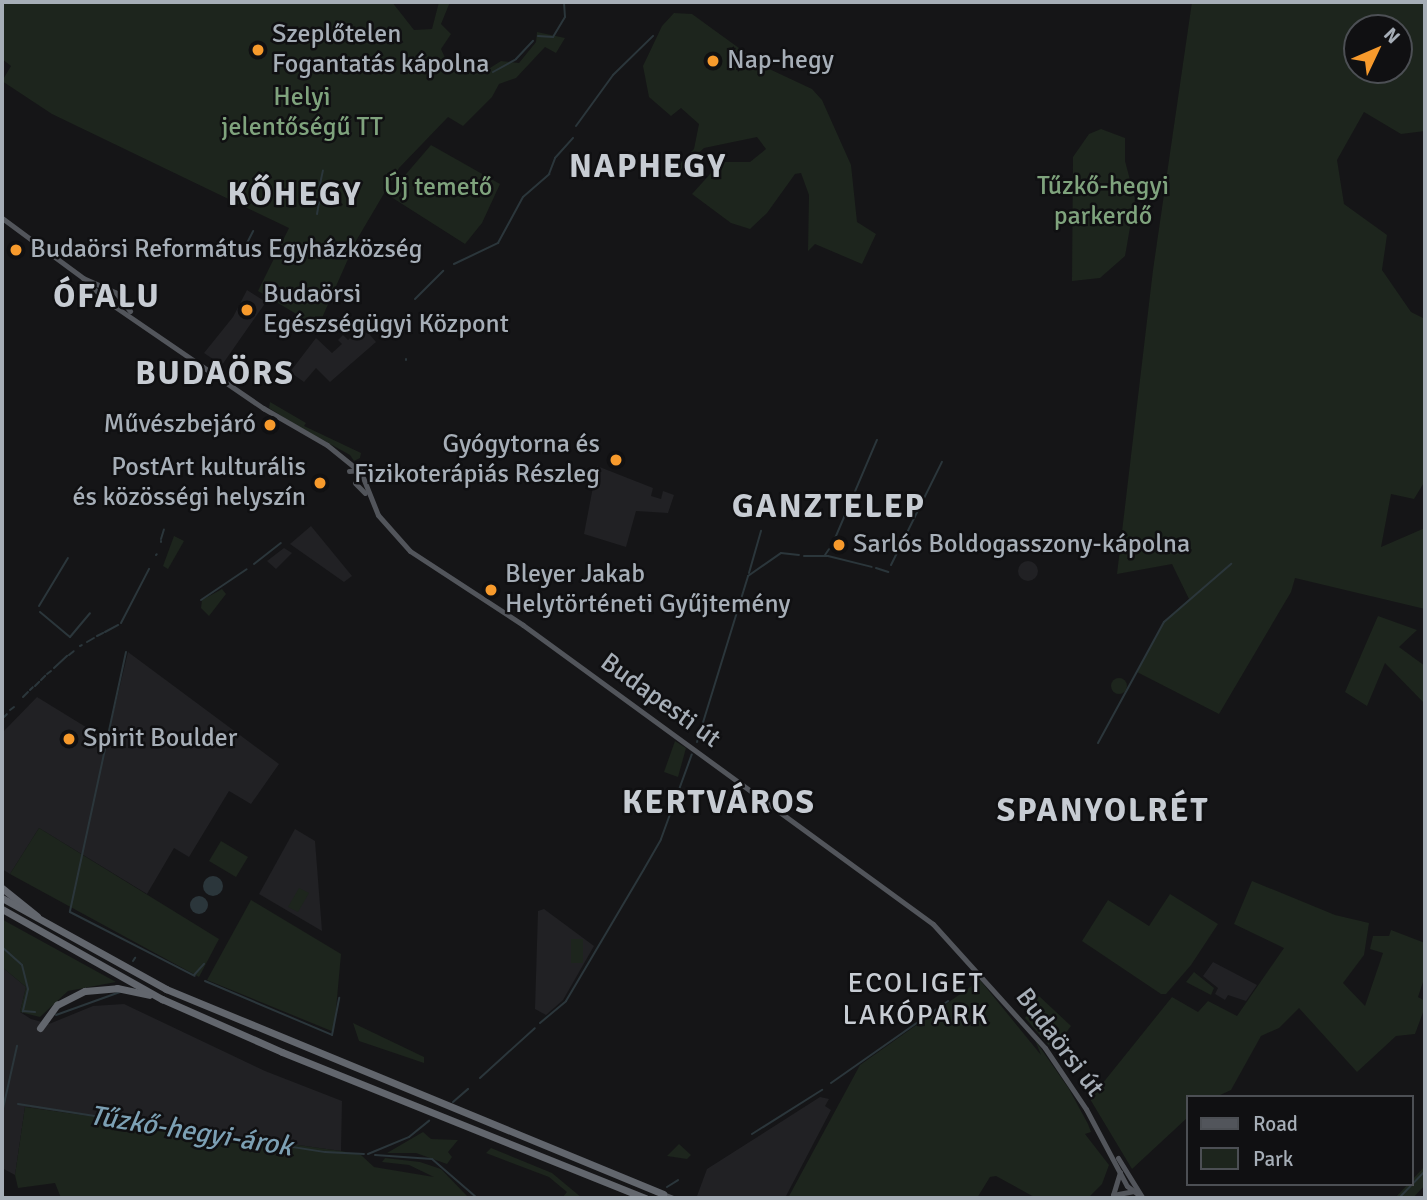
<!DOCTYPE html>
<html>
<head>
<meta charset="utf-8">
<style>
  body { margin:0 }
  #map { position:relative; width:1427px; height:1200px; overflow:hidden; background:#151517; font-family:Signika,sans-serif }
  div>[style] { position:absolute }
  .built>* { inset:0; background:#212124 }
  .round { border-radius:50% }
  .green>* { inset:0; background:#1d251d }
  .water>* { inset:0; background:#2b363b }
  .stream>* { height:2px; margin:-1px; padding:0 1px; transform-origin:1px; border-radius:1px; background:#2b363b }
  .primary>* { height:5px; margin:-2.5px; padding:0 2.5px; transform-origin:2.5px; border-radius:2.5px; background:#52555b }
  .highway>* { height:7px; margin:-3.5px; padding:0 3.5px; transform-origin:3.5px; border-radius:3.5px; background:#62666d }
  .dots>* { width:19px; height:19px; translate:-50% -50%; box-sizing:border-box; border:4px solid #101012; border-radius:50% }
  span { translate:-50% -50%; white-space:nowrap; text-align:center; line-height:1.15; -webkit-text-stroke:5px #101012; paint-order:stroke }
  .poi-label { font-size:26px; color:#a6aeb7 }
  .left { translate:0 -50%; text-align:left }
  .right { translate:-100% -50%; text-align:right }
  .park-label { font-size:26px; color:#7fa37d }
  .street-label { font-size:26px; color:#a6aeb7 }
  .neighbourhood-label { font-size:28px; color:#c7ccd3; letter-spacing:2px }
  .water-label { font-size:28px; color:#7ca0b4; font-style:italic }
  .district-label { font-size:33px; color:#c7ccd3; font-weight:700; letter-spacing:2px }
  .frame { position:absolute; inset:0; border:4px solid #a6aeb7; pointer-events:none }
  .legend { position:absolute; left:1186px; top:1095px; width:228px; height:91px; box-sizing:border-box; background:#101012; border:2px solid #4c4f54; margin:0; padding:9px 12px; list-style:none; font-size:21px; color:#a6aeb7 }
  .legend li { display:flex; align-items:center; gap:14px; height:35px }
  .legend b { width:35px; border:2px solid #4c4f54 }
  .north { position:absolute; left:1343px; top:14px; width:70px; height:70px; box-sizing:border-box; background:#101012; border:2px solid #4c4f54; border-radius:50%; rotate:46deg; font-size:19px; font-weight:700; line-height:28px; text-align:center; color:#a6aeb7 }
  .north::after { content:''; display:block; margin:auto; width:24px; height:32px; background:#f79a2c; clip-path:polygon(50% 0,100% 100%,50% 72%,0 100%) }
</style>
</head>
<body>
<div id="map">
  <div class="built">
    <i style="clip-path:polygon(247px 290px,266px 302px,222px 365px,204px 353px,233px 317px)"></i>
    <i style="clip-path:polygon(367px 322px,377px 327px,370px 335px,376px 342px,330px 382px,316px 368px,304px 382px,290px 372px,316px 338px,332px 353px,342px 344px,338px 340px,343px 335px,348px 340px)"></i>
    <i style="clip-path:polygon(597px 466px,653px 488px,651px 496px,661px 499px,663px 491px,674px 495px,668px 513px,636px 511px,626px 547px,584px 534px)"></i>
    <i style="clip-path:polygon(311px 526px,352px 576px,344px 582px,290px 544px)"></i>
    <i style="clip-path:polygon(284px 548px,292px 553px,276px 569px,267px 561px)"></i>
    <i class="round" style="left:1018px;top:561px;width:20px;height:20px"></i>
    <i style="clip-path:polygon(128px 652px,279px 764px,251px 804px,229px 791px,189px 857px,174px 848px,147px 894px,39px 828px,10px 874px,2px 869px,2px 733px,37px 697px,107px 740px)"></i>
    <i style="clip-path:polygon(295px 829px,315px 841px,322px 931px,259px 894px)"></i>
    <i style="clip-path:polygon(544px 909px,594px 946px,563px 1000px,546px 1015px,535px 1009px,538px 911px)"></i>
    <i style="clip-path:polygon(1213px 962px,1257px 985px,1246px 1001px,1228px 995px,1225px 1000px,1215px 994px,1218px 988px,1203px 976px)"></i>
    <i style="clip-path:polygon(2px 967px,26px 987px,20px 1012px,31px 1019px,49px 1024px,93px 1006px,124px 1004px,265px 1071px,342px 1101px,341px 1151px,25px 1107px,15px 1175px,2px 1168px)"></i>
    <i style="clip-path:polygon(820px 1097px,829px 1099px,825px 1106px,831px 1110px,785px 1198px,697px 1196px,707px 1169px)"></i>
  </div>
  <div class="green">
    <i style="clip-path:polygon(2px 2px,392px 2px,414px 30px,432px 29px,439px 2px,450px 2px,441px 24px,451px 34px,441px 49px,448px 64px,473px 73px,478px 61px,490px 68px,501px 61px,519px 63px,536px 42px,537px 32px,565px 38px,556px 53px,545px 47px,516px 78px,499px 84px,492px 97px,463px 126px,448px 117px,399px 168px,356px 241px,318px 327px,258px 291px,289px 228px,52px 114px,2px 81px,11px 66px,2px 59px)"></i>
    <i style="clip-path:polygon(evenodd,1192px 2px,1425px 2px,1425px 131px,1401px 134px,1364px 112px,1337px 160px,1344px 204px,1387px 235px,1382px 270px,1411px 312px,1425px 319px,1425px 481px,1414px 499px,1391px 494px,1381px 547px,1425px 528px,1425px 609px,1295px 578px,1291px 592px,1219px 714px,1137px 672px,1164px 621px,1189px 599px,1172px 564px,1117px 574px,1153px 270px,1192px 2px,1357px 28px,1399px 28px,1399px 70px,1357px 70px,1357px 28px)"></i>
    <i style="clip-path:polygon(674px 13px,692px 14px,765px 67px,812px 89px,822px 100px,851px 165px,857px 222px,876px 234px,862px 264px,815px 244px,808px 251px,809px 195px,801px 173px,795px 174px,767px 213px,750px 229px,731px 223px,692px 194px,721px 162px,750px 162px,766px 149px,757px 137px,704px 148px,678px 172px,679px 165px,694px 149px,699px 124px,681px 108px,671px 116px,649px 97px,643px 66px,662px 26px)"></i>
    <i style="clip-path:polygon(1101px 129px,1125px 138px,1125px 161px,1135px 199px,1125px 256px,1100px 278px,1072px 281px,1073px 157px,1089px 134px)"></i>
    <i style="clip-path:polygon(431px 145px,500px 184px,482px 223px,465px 244px,388px 195px)"></i>
    <i style="clip-path:polygon(270px 402px,306px 423px,304px 426px,361px 453px,360px 458px,354px 461px,350px 455px,296px 425px,269px 408px)"></i>
    <i style="clip-path:polygon(174px 536px,184px 541px,168px 569px,163px 566px)"></i>
    <i style="clip-path:polygon(222px 589px,226px 594px,209px 616px,201px 608px,202px 600px)"></i>
    <i style="clip-path:polygon(1378px 616px,1417px 630px,1399px 647px,1425px 666px,1425px 704px,1385px 663px,1367px 706px,1345px 692px)"></i>
    <i class="round" style="left:1111px;top:678px;width:16px;height:16px"></i>
    <i style="clip-path:polygon(675px 741px,686px 748px,678px 777px,664px 772px)"></i>
    <i style="clip-path:polygon(39px 828px,219px 939px,199px 977px,10px 874px)"></i>
    <i style="clip-path:polygon(221px 841px,248px 857px,236px 877px,209px 861px)"></i>
    <i style="clip-path:polygon(1252px 881px,1335px 915px,1369px 923px,1364px 955px,1343px 983px,1365px 1006px,1383px 953px,1370px 949px,1373px 936px,1389px 936px,1391px 930px,1425px 943px,1425px 976px,1418px 997px,1425px 1001px,1425px 1007px,1415px 1034px,1396px 1036px,1357px 1072px,1299px 1008px,1279px 1028px,1261px 1036px,1231px 1090px,1216px 1097px,1187px 1097px,1187px 1118px,1132px 1169px,1090px 1099px,1172px 997px,1198px 1012px,1208px 1001px,1237px 1016px,1284px 948px,1234px 924px)"></i>
    <i style="clip-path:polygon(299px 888px,309px 893px,298px 912px,288px 907px)"></i>
    <i style="clip-path:polygon(1170px 894px,1218px 924px,1191px 965px,1166px 994px,1161px 994px,1082px 941px,1108px 900px,1149px 926px)"></i>
    <i style="clip-path:polygon(251px 900px,341px 954px,334px 1032px,207px 980px)"></i>
    <i style="clip-path:polygon(2px 919px,5px 921px,116px 982px,68px 991px,40px 1017px,20px 1012px,26px 987px,2px 967px)"></i>
    <i style="clip-path:polygon(571px 939px,583px 939px,583px 963px,571px 963px)"></i>
    <i style="clip-path:polygon(1194px 972px,1214px 988px,1211px 995px,1186px 982px)"></i>
    <i style="clip-path:polygon(980px 980px,1041px 1055px,1035px 1040px,1069px 1089px,1088px 1124px,1091px 1132px,1085px 1134px,1109px 1165px,1102px 1184px,1088px 1198px,1036px 1198px,996px 1176px,990px 1177px,977px 1198px,788px 1198px,860px 1065px)"></i>
    <i style="clip-path:polygon(1039px 996px,1071px 1026px,1053px 1050px,1025px 1018px)"></i>
    <i style="clip-path:polygon(353px 1023px,424px 1057px,424px 1063px,359px 1041px)"></i>
    <i style="clip-path:polygon(25px 1107px,341px 1151px,361px 1155px,374px 1167px,434px 1177px,409px 1165px,382px 1162px,385px 1158px,420px 1162px,441px 1169px,468px 1197px,61px 1198px,55px 1183px,18px 1188px,15px 1175px)"></i>
    <i style="clip-path:polygon(423px 1132px,431px 1139px,458px 1140px,448px 1152px,452px 1157px,447px 1164px,416px 1153px,387px 1153px)"></i>
    <i style="clip-path:polygon(679px 1144px,691px 1155px,687px 1159px,667px 1156px)"></i>
    <i style="clip-path:polygon(491px 1148px,552px 1173px,582px 1198px,562px 1198px,567px 1192px,549px 1177px,486px 1153px)"></i>
    <i style="clip-path:polygon(1425px 1166px,1425px 1185px,1413px 1198px,1395px 1198px)"></i>
  </div>
  <div class="water">
    <i class="round" style="left:203px;top:876px;width:20px;height:20px"></i>
    <i class="round" style="left:190px;top:896px;width:18px;height:18px"></i>
  </div>
  <div class="stream">
    <i style="left:538px;top:36px;width:15px;rotate:4deg"></i>
    <i style="left:553px;top:37px;width:23px;rotate:-59deg"></i>
    <i style="left:565px;top:17px;width:15px;rotate:-94deg"></i>
    <i style="left:493px;top:72px;width:26px;rotate:-29deg"></i>
    <i style="left:516px;top:59px;width:25px;rotate:-47deg"></i>
    <i style="left:576px;top:126px;width:63px;rotate:-54deg"></i>
    <i style="left:613px;top:75px;width:56px;rotate:-44.3deg"></i>
    <i style="left:319px;top:189px;width:19px;rotate:-78deg"></i>
    <i style="left:317px;top:214px;width:22px;rotate:-80deg"></i>
    <i style="left:245px;top:247px;width:18px;rotate:-63deg"></i>
    <i style="left:454px;top:264px;width:49px;rotate:-25.5deg"></i>
    <i style="left:498px;top:243px;width:52px;rotate:-61.5deg"></i>
    <i style="left:523px;top:197px;width:35px;rotate:-41deg"></i>
    <i style="left:549px;top:174px;width:17px;rotate:-69deg"></i>
    <i style="left:555px;top:158px;width:27px;rotate:-48deg"></i>
    <i style="left:415px;top:299px;width:40px;rotate:-45deg"></i>
    <i style="left:396px;top:333px;width:5px;rotate:-90deg"></i>
    <i style="left:406px;top:359px;width:1px;rotate:90deg"></i>
    <i style="left:161px;top:539px;width:10px;rotate:-73deg"></i>
    <i style="left:161px;top:542px;width:1px;rotate:-90deg"></i>
    <i style="left:833px;top:543px;width:112px;rotate:-66.9deg"></i>
    <i style="left:156px;top:555px;width:1px;rotate:-45deg"></i>
    <i style="left:825px;top:555px;width:7px;rotate:-56deg"></i>
    <i style="left:804px;top:556px;width:24px"></i>
    <i style="left:828px;top:556px;width:45px;rotate:14deg"></i>
    <i style="left:254px;top:564px;width:34px;rotate:-38deg"></i>
    <i style="left:891px;top:565px;width:115px;rotate:-63.7deg"></i>
    <i style="left:876px;top:568px;width:13px;rotate:18deg"></i>
    <i style="left:749px;top:573px;width:44px;rotate:-74.1deg"></i>
    <i style="left:201px;top:600px;width:55px;rotate:-34deg"></i>
    <i style="left:39px;top:606px;width:56px;rotate:-58.9deg"></i>
    <i style="left:40px;top:612px;width:39px;rotate:40deg"></i>
    <i style="left:70px;top:637px;width:31px;rotate:-50deg"></i>
    <i style="left:121px;top:623px;width:61px;rotate:-62.6deg"></i>
    <i style="left:105px;top:632px;width:15px;rotate:-28deg"></i>
    <i style="left:97px;top:636px;width:7px;rotate:-27deg"></i>
    <i style="left:87px;top:642px;width:8px;rotate:-30deg"></i>
    <i style="left:80px;top:646px;width:2px;rotate:-27deg"></i>
    <i style="left:126px;top:652px;width:266px;rotate:102.2deg"></i>
    <i style="left:70px;top:912px;width:140px;rotate:27.1deg"></i>
    <i style="left:69px;top:655px;width:6px;rotate:-39deg"></i>
    <i style="left:54px;top:668px;width:18px;rotate:-43deg"></i>
    <i style="left:47px;top:674px;width:5px;rotate:-37deg"></i>
    <i style="left:41px;top:680px;width:6px;rotate:-45deg"></i>
    <i style="left:35px;top:686px;width:6px;rotate:-45deg"></i>
    <i style="left:30px;top:690px;width:4px;rotate:-45deg"></i>
    <i style="left:23px;top:697px;width:7px;rotate:-45deg"></i>
    <i style="left:10px;top:710px;width:5px;rotate:-37deg"></i>
    <i style="left:4px;top:717px;width:4px;rotate:-45deg"></i>
    <i style="left:697px;top:742px;width:174px;rotate:-72.9deg"></i>
    <i style="left:748px;top:576px;width:40px;rotate:-34.9deg"></i>
    <i style="left:781px;top:553px;width:18px;rotate:6deg"></i>
    <i style="left:1098px;top:743px;width:138px;rotate:-61.4deg"></i>
    <i style="left:1164px;top:622px;width:89px;rotate:-40.9deg"></i>
    <i style="left:2px;top:947px;width:27px;rotate:42deg"></i>
    <i style="left:22px;top:965px;width:25px;rotate:76deg"></i>
    <i style="left:28px;top:989px;width:23px;rotate:103deg"></i>
    <i style="left:23px;top:1011px;width:12px;rotate:5deg"></i>
    <i style="left:133px;top:961px;width:4px;rotate:-56deg"></i>
    <i style="left:194px;top:975px;width:15px;rotate:-48deg"></i>
    <i style="left:205px;top:981px;width:138px;rotate:23deg"></i>
    <i style="left:332px;top:1035px;width:38px;rotate:-79deg"></i>
    <i style="left:56px;top:1015px;width:68px;rotate:-19.8deg"></i>
    <i style="left:540px;top:1023px;width:34px;rotate:-40deg"></i>
    <i style="left:566px;top:1001px;width:153px;rotate:-59.4deg"></i>
    <i style="left:644px;top:869px;width:34px;rotate:-60deg"></i>
    <i style="left:661px;top:839px;width:90px;rotate:-70deg"></i>
    <i style="left:480px;top:1078px;width:74px;rotate:-42.3deg"></i>
    <i style="left:831px;top:1083px;width:143px;rotate:-35deg"></i>
    <i style="left:453px;top:1102px;width:20px;rotate:-41deg"></i>
    <i style="left:18px;top:1104px;width:311px;rotate:8.9deg"></i>
    <i style="left:325px;top:1152px;width:39px;rotate:3deg"></i>
    <i style="left:2px;top:1113px;width:69px;rotate:-77.4deg"></i>
    <i style="left:752px;top:1134px;width:83px;rotate:-32.2deg"></i>
    <i style="left:368px;top:1154px;width:44px;rotate:-22.5deg"></i>
    <i style="left:409px;top:1137px;width:26px;rotate:-39deg"></i>
    <i style="left:375px;top:1155px;width:57px;rotate:4deg"></i>
    <i style="left:432px;top:1159px;width:60px;rotate:40.9deg"></i>
    <i style="left:667px;top:1187px;width:13px;rotate:-32deg"></i>
    <i style="left:1399px;top:1198px;width:37px;rotate:-46deg"></i>
  </div>
  <div class="primary">
    <i style="left:2px;top:218px;width:101px;rotate:36.5deg"></i>
    <i style="left:83px;top:278px;width:36px;rotate:24deg"></i>
    <i style="left:116px;top:293px;width:23px;rotate:52deg"></i>
    <i style="left:91px;top:286px;width:18px;rotate:43deg"></i>
    <i style="left:114px;top:306px;width:181px;rotate:34.4deg"></i>
    <i style="left:263px;top:408px;width:74px;rotate:30deg"></i>
    <i style="left:327px;top:445px;width:35px;rotate:39deg"></i>
    <i style="left:349px;top:471px;width:11px;rotate:-5deg"></i>
    <i style="left:360px;top:470px;width:48px;rotate:68.2deg"></i>
    <i style="left:378px;top:515px;width:48px;rotate:48.4deg"></i>
    <i style="left:410px;top:551px;width:135px;rotate:33.2deg"></i>
    <i style="left:523px;top:625px;width:507px;rotate:36.1deg"></i>
    <i style="left:933px;top:924px;width:167px;rotate:47.9deg"></i>
    <i style="left:1045px;top:1048px;width:73px;rotate:56.1deg"></i>
    <i style="left:1086px;top:1109px;width:87px;rotate:62deg"></i>
    <i style="left:1127px;top:1186px;width:20px;rotate:37deg"></i>
    <i style="left:355px;top:483px;width:14px;rotate:45deg"></i>
    <i style="left:1118px;top:1158px;width:46px;rotate:58.4deg"></i>
    <i style="left:663px;top:1194px;width:11px;rotate:22deg"></i>
    <i style="left:1113px;top:1195px;width:24px;rotate:-73deg"></i>
    <i style="left:1113px;top:1195px;width:20px;rotate:-11deg"></i>
  </div>
  <div class="highway">
    <i style="left:2px;top:888px;width:45px;rotate:38.7deg"></i>
    <i style="left:2px;top:898px;width:188px;rotate:29deg"></i>
    <i style="left:166px;top:989px;width:538px;rotate:22.41deg"></i>
    <i style="left:2px;top:909px;width:184px;rotate:29.4deg"></i>
    <i style="left:162px;top:999px;width:131px;rotate:23.8deg"></i>
    <i style="left:282px;top:1052px;width:392px;rotate:21.9deg"></i>
    <i style="left:40px;top:1028px;width:29px;rotate:-54deg"></i>
    <i style="left:57px;top:1005px;width:31px;rotate:-27deg"></i>
    <i style="left:85px;top:991px;width:32px;rotate:-5deg"></i>
    <i style="left:117px;top:988px;width:33px;rotate:12deg"></i>
  </div>
  <div class="dots">
    <i style="left:258px;top:50px;background:#f79a2c"></i>
    <i style="left:713px;top:61px;background:#f79a2c"></i>
    <i style="left:16px;top:250px;background:#f79a2c"></i>
    <i style="left:247px;top:310px;background:#f79a2c"></i>
    <i style="left:270px;top:425px;background:#f79a2c"></i>
    <i style="left:616px;top:460px;background:#f79a2c"></i>
    <i style="left:320px;top:483px;background:#f79a2c"></i>
    <i style="left:839px;top:545px;background:#f79a2c"></i>
    <i style="left:491px;top:590px;background:#f79a2c"></i>
    <i style="left:69px;top:739px;background:#f79a2c"></i>
  </div>
  <div class="poi-label">
    <span class="left" style="left:272px;top:50px">Szeplőtelen<br>Fogantatás kápolna</span>
    <span class="left" style="left:727px;top:61px">Nap-hegy</span>
    <span class="left" style="left:30px;top:250px">Budaörsi Református Egyházközség</span>
    <span class="left" style="left:263px;top:310px">Budaörsi<br>Egészségügyi Központ</span>
    <span class="right" style="left:256px;top:425px">Művészbejáró</span>
    <span class="right" style="left:600px;top:460px">Gyógytorna és<br>Fizikoterápiás Részleg</span>
    <span class="right" style="left:306px;top:483px">PostArt kulturális<br>és közösségi helyszín</span>
    <span class="left" style="left:853px;top:545px">Sarlós Boldogasszony-kápolna</span>
    <span class="left" style="left:505px;top:590px">Bleyer Jakab<br>Helytörténeti Gyűjtemény</span>
    <span class="left" style="left:83px;top:739px">Spirit Boulder</span>
  </div>
  <div class="park-label">
    <span style="left:302px;top:113px">Helyi<br>jelentőségű TT</span>
    <span style="left:1103px;top:202px">Tűzkő-hegyi<br>parkerdő</span>
    <span style="left:438px;top:188px">Új temető</span>
  </div>
  <div class="street-label">
    <span style="left:660px;top:701px;rotate:36deg">Budapesti út</span>
    <span style="left:1059px;top:1043px;rotate:53deg">Budaörsi út</span>
  </div>
  <div class="neighbourhood-label">
    <span style="left:916px;top:999px">ECOLIGET<br>LAKÓPARK</span>
  </div>
  <div class="water-label">
    <span style="left:191px;top:1131px;rotate:9deg">Tűzkő-hegyi-árok</span>
  </div>
  <div class="district-label">
    <span style="left:648px;top:167px">NAPHEGY</span>
    <span style="left:295px;top:195px">KŐHEGY</span>
    <span style="left:107px;top:297px">ÓFALU</span>
    <span style="left:215px;top:374px">BUDAÖRS</span>
    <span style="left:829px;top:507px">GANZTELEP</span>
    <span style="left:719px;top:803px">KERTVÁROS</span>
    <span style="left:1103px;top:811px">SPANYOLRÉT</span>
  </div>
  <div class="frame"></div>
  <ul class="legend">
  <li><b style="height:9px;background:#52555b"></b>Road</li>
  <li><b style="height:19px;background:#1d251d"></b>Park</li>
  </ul>
  <div class="north">N</div>
</div>
</body>
</html>
